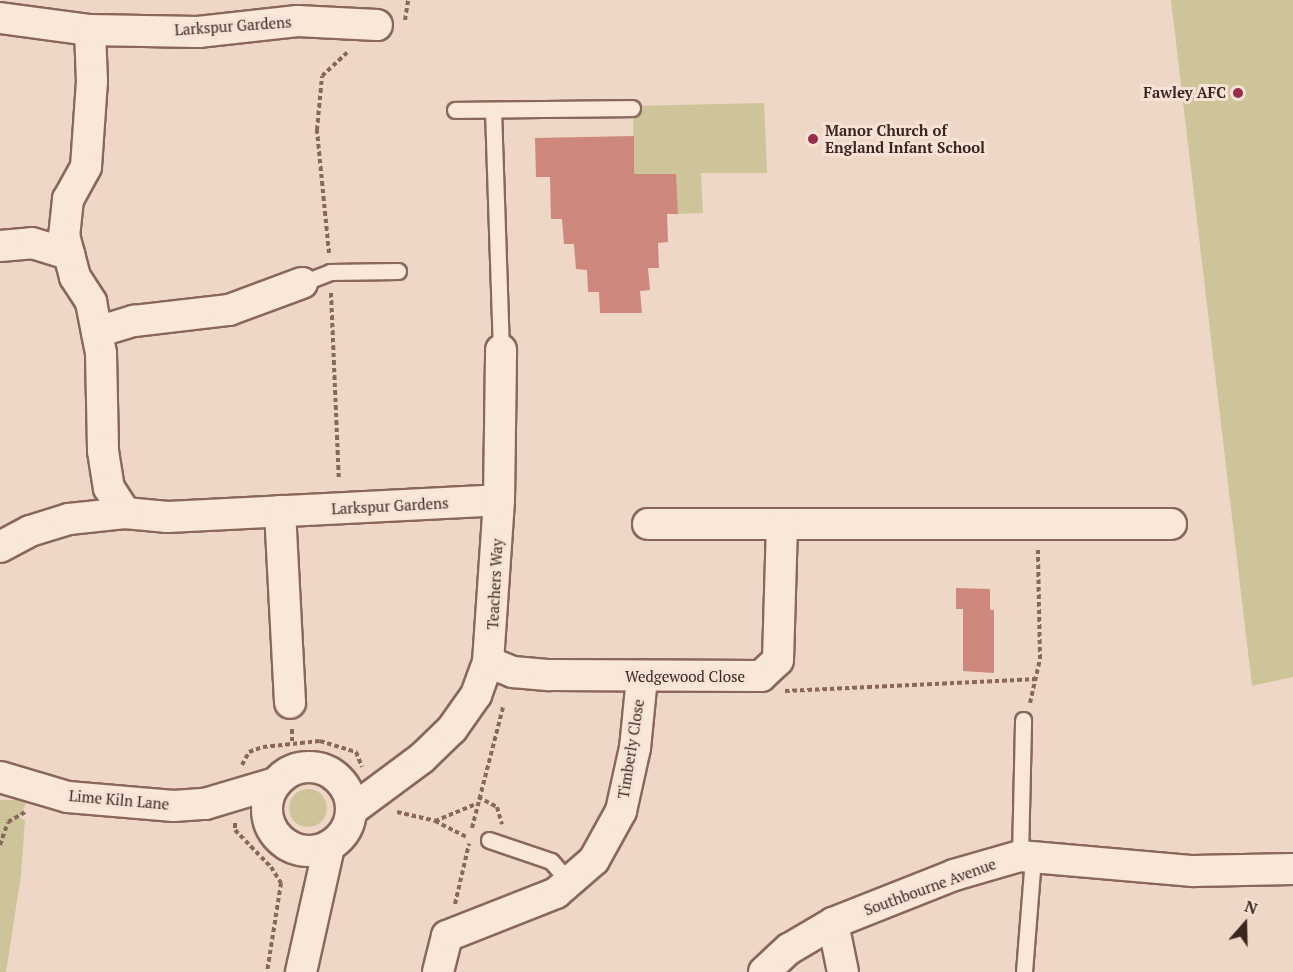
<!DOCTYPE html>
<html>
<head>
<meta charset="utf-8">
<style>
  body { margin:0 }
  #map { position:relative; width:1293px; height:972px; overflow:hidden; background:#eed7c6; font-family:"PT Serif",serif }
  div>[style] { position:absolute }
  .green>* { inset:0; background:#cdc599 }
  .round { border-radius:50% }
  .building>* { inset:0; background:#cd877c }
  .path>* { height:4px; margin-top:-2px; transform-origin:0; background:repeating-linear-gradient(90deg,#8a675b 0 4.5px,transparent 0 7.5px) }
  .roads { filter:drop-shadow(2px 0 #8a675b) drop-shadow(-2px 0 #8a675b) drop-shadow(0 2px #8a675b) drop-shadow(0 -2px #8a675b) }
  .lane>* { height:15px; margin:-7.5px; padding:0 7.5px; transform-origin:7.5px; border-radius:7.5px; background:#f9e7d9 }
  .street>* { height:30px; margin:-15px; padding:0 15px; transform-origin:15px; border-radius:15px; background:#f9e7d9 }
  .street>.ring { margin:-15px; padding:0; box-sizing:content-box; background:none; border:30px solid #f9e7d9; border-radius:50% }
  .dots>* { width:16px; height:16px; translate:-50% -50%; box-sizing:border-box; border:3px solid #f6e3d5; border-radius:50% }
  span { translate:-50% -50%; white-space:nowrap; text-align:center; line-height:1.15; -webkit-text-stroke:6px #f6e3d5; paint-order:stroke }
  .street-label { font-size:15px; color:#3a251f }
  .poi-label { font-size:15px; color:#3a251f; font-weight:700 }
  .right { translate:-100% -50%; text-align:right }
  .left { translate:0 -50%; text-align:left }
  .north { position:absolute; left:1215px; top:894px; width:60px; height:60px; -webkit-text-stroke:4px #f6e3d5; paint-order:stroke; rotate:20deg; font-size:16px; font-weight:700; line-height:24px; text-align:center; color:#3a251f }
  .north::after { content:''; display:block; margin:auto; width:21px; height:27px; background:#3a251f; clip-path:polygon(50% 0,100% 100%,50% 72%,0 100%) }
</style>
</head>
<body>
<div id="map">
  <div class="green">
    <i style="clip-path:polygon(1171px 0,1293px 0,1293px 677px,1252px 686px)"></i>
    <i style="clip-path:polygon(764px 103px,767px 173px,701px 173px,703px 213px,678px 214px,634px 174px,633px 106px)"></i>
    <i class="round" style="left:289px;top:789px;width:38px;height:38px"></i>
    <i style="clip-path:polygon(0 800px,27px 800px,20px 818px,25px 820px,21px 875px,6px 972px,0 972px)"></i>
  </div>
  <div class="building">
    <i style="clip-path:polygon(634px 136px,634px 174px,676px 174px,678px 214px,667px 214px,668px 242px,658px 243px,659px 268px,648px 268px,650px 290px,640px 291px,642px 313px,600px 313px,599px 292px,588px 292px,587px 270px,576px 269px,574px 244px,564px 244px,562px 219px,551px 219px,550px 177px,536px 177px,535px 138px)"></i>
    <i style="clip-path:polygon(956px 588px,990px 589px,990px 610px,994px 610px,994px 673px,963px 671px,963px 609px,956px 609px)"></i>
  </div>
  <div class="path">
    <i style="left:405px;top:20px;width:20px;rotate:-81deg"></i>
    <i style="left:329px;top:253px;width:124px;rotate:-95.6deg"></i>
    <i style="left:317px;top:130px;width:54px;rotate:-84.7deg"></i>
    <i style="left:322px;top:76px;width:37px;rotate:-43deg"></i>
    <i style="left:331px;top:293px;width:187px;rotate:87.6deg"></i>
    <i style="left:785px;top:691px;width:253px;rotate:-2.7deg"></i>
    <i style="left:1030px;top:703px;width:45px;rotate:-77.2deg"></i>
    <i style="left:1040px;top:659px;width:109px;rotate:-91.1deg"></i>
    <i style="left:292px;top:729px;width:15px;rotate:90deg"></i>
    <i style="left:242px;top:765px;width:15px;rotate:-62deg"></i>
    <i style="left:249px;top:752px;width:15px;rotate:-20deg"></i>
    <i style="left:263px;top:747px;width:57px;rotate:-6deg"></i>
    <i style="left:320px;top:741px;width:38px;rotate:17deg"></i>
    <i style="left:356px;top:752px;width:16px;rotate:68deg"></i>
    <i style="left:478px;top:797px;width:21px;rotate:28deg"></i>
    <i style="left:497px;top:807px;width:18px;rotate:74deg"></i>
    <i style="left:397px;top:812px;width:39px;rotate:13deg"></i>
    <i style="left:435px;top:821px;width:44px;rotate:-22.5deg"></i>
    <i style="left:435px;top:821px;width:37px;rotate:27deg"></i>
    <i style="left:235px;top:823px;width:7px;rotate:90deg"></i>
    <i style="left:235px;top:830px;width:52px;rotate:45.8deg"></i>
    <i style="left:271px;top:867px;width:19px;rotate:58deg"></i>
    <i style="left:281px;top:883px;width:90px;rotate:98.9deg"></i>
    <i style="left:472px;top:828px;width:125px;rotate:-75.6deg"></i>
    <i style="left:0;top:845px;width:24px;rotate:-71deg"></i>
    <i style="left:8px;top:822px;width:20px;rotate:-30deg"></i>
    <i style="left:455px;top:904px;width:62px;rotate:-76.9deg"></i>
  </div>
  <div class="roads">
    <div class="lane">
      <i style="left:455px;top:110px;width:177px;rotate:-0.6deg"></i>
      <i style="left:493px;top:110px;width:240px;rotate:88.1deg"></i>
      <i style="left:302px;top:283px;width:30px;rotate:-21deg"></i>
      <i style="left:330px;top:272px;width:68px;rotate:-0.8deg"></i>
      <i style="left:489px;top:840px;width:65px;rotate:18.7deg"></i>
      <i style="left:551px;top:861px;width:28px;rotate:49deg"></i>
      <i style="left:1020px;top:856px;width:136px;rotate:-88.7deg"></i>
      <i style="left:1024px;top:972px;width:115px;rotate:-85.5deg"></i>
    </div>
    <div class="street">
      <i style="left:0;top:18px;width:91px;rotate:7.6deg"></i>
      <i style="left:90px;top:30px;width:51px;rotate:87.8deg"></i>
      <i style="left:92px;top:81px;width:86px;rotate:94deg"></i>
      <i style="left:86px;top:167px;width:37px;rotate:119deg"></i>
      <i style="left:68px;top:199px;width:36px;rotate:96deg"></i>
      <i style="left:64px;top:235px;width:43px;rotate:75.3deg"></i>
      <i style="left:75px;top:277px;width:30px;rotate:57deg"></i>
      <i style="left:91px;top:302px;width:52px;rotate:78.9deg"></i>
      <i style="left:101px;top:353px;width:98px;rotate:88.8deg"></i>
      <i style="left:103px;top:451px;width:37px;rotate:81deg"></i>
      <i style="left:109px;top:488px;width:30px;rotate:57deg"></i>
      <i style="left:125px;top:513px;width:43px;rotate:5.3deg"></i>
      <i style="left:168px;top:517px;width:331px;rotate:-2.9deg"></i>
      <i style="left:90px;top:30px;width:108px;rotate:1.1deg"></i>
      <i style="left:198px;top:32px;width:100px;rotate:-6.3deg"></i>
      <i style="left:297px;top:21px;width:80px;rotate:2.9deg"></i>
      <i style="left:0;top:246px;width:32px;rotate:-5deg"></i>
      <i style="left:32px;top:243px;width:39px;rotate:17deg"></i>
      <i style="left:97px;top:332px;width:39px;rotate:-17deg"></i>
      <i style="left:134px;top:321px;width:96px;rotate:-6.6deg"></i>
      <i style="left:229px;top:310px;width:78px;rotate:-20.3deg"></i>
      <i style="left:280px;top:511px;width:192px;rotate:87deg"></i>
      <i style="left:648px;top:524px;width:523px"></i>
      <i style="left:0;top:547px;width:34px;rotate:-28deg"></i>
      <i style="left:30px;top:531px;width:41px;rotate:-17.1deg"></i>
      <i style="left:69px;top:519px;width:56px;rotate:-6.1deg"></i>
      <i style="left:488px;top:662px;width:27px;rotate:22deg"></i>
      <i style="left:513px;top:672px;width:37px;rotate:5deg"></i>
      <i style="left:550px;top:675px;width:211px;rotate:0.3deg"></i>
      <i style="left:761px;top:676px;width:23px;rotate:-43deg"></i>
      <i style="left:778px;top:660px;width:134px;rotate:-88.3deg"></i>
      <i class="ring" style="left:267px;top:767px;width:54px;height:54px"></i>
      <i style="left:0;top:777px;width:71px;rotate:16.4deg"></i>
      <i style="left:68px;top:797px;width:106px;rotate:4.9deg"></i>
      <i style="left:174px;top:806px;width:31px;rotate:-4deg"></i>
      <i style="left:205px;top:804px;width:74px;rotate:-16.5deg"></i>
      <i style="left:352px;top:810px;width:87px;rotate:-36.6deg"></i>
      <i style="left:422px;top:758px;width:42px;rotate:-44deg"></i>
      <i style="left:452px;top:729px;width:42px;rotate:-54.8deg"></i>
      <i style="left:476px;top:695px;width:35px;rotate:-70deg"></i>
      <i style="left:488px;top:662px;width:162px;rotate:-86.1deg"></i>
      <i style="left:499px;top:500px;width:150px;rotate:-89.2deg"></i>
      <i style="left:833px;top:923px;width:50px;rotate:78.5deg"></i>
      <i style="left:301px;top:972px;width:128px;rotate:-77.4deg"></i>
      <i style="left:438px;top:972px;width:37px;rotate:-76deg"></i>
      <i style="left:447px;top:936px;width:117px;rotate:-21.5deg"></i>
      <i style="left:556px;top:893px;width:50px;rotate:-41deg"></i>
      <i style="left:594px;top:860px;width:56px;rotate:-61.1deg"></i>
      <i style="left:621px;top:811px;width:65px;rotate:-77.5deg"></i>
      <i style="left:635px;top:748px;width:70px;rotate:-84.3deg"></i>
      <i style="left:764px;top:972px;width:34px;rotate:-43deg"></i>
      <i style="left:789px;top:949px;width:51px;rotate:-30.6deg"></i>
      <i style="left:833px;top:923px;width:130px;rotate:-21.6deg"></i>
      <i style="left:954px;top:875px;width:69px;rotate:-16.1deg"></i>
      <i style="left:1020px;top:856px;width:174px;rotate:5deg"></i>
      <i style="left:1193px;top:871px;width:100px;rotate:-1.1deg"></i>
    </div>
  </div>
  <div class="dots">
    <i style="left:1238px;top:93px;background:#992b4b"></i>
    <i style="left:813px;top:139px;background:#992b4b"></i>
  </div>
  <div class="street-label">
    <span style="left:233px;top:26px;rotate:-4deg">Larkspur Gardens</span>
    <span style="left:390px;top:506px;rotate:-3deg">Larkspur Gardens</span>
    <span style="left:495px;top:584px;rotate:-87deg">Teachers Way</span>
    <span style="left:685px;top:677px">Wedgewood Close</span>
    <span style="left:631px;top:749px;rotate:-81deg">Timberly Close</span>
    <span style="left:119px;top:800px;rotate:5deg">Lime Kiln Lane</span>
    <span style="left:930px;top:887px;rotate:-20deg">Southbourne Avenue</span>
  </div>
  <div class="poi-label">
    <span class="right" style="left:1226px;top:93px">Fawley AFC</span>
    <span class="left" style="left:825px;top:139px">Manor Church of<br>England Infant School</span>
  </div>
  <div class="north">N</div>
</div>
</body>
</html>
